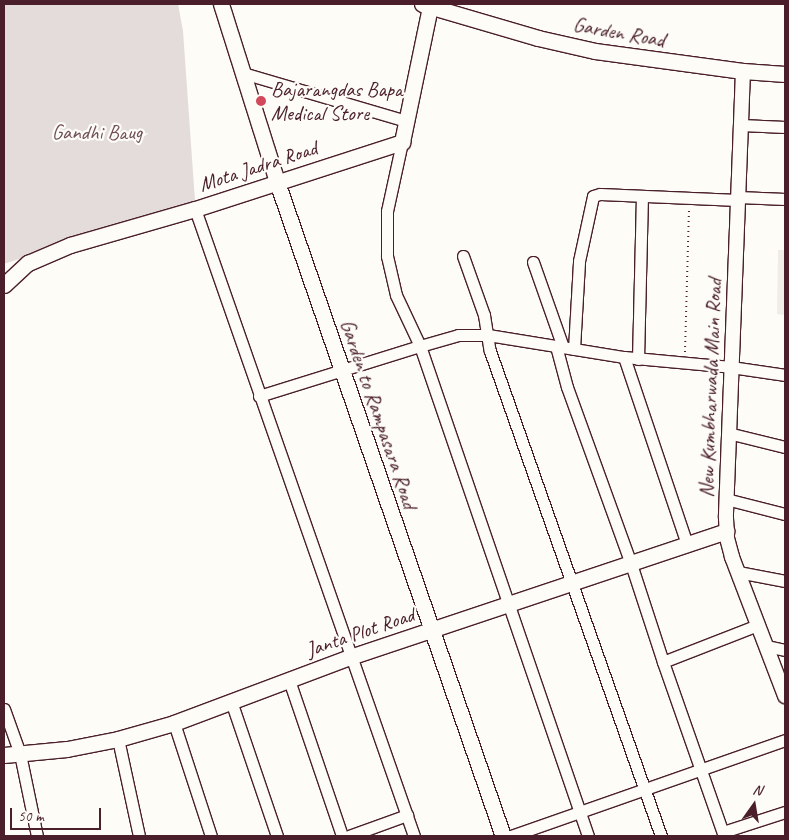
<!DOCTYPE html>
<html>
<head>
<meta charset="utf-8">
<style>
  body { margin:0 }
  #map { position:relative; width:789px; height:840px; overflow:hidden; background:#fdfcf7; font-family:Caveat,sans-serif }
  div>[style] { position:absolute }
  .built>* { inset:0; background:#f0ece8 }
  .green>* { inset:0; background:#e3dcda }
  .path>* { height:2px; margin-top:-1px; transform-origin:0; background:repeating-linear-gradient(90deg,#4a1f2b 0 1px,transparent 0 5px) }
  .roads { filter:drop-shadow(1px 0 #4a1f2b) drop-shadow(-1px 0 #4a1f2b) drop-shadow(0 1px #4a1f2b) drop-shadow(0 -1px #4a1f2b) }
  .minor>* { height:11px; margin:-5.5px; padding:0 5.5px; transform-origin:5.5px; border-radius:5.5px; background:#fdfcf7 }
  .tertiary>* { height:14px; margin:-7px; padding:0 7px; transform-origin:7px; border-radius:7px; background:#fdfcf7 }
  .secondary>* { height:15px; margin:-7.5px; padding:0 7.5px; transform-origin:7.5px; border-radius:7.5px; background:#fdfcf7 }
  .dots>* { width:14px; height:14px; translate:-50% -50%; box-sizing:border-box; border:2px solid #fdfcf7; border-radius:50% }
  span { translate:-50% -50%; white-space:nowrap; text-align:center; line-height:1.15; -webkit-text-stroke:4.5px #fdfcf7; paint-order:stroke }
  .street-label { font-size:21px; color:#4a1f2b }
  .poi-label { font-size:21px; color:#4a1f2b }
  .left { translate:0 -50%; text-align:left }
  .park-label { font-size:21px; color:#704e57 }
  .frame { position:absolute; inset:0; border:5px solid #4a1f2b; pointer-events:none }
  .north { position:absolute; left:729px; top:780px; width:50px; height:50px; -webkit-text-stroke:4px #fdfcf7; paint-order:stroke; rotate:13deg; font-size:14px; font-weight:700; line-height:20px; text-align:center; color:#4a1f2b }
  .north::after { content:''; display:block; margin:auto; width:18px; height:22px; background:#4a1f2b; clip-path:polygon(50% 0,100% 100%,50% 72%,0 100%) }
  .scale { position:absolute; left:10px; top:808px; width:91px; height:22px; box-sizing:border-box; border:2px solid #4a1f2b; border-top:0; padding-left:6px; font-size:15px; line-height:18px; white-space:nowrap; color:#4a1f2b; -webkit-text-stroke:4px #fdfcf7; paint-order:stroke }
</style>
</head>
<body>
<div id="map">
  <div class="built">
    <i style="clip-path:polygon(778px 250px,785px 250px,785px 315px,777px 314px)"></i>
  </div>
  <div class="green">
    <i style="clip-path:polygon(4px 4px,178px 4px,183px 31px,195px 201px,4px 264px)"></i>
  </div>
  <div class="path">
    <i style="left:685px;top:352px;width:142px;rotate:-88.4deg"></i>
  </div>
  <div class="roads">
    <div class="minor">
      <i style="left:243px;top:73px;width:170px;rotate:16.4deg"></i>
      <i style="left:741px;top:125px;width:44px;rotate:2.6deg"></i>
      <i style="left:738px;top:197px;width:47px;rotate:2.4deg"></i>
      <i style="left:195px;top:209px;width:664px;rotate:70.75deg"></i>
      <i style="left:463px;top:256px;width:63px;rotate:70.4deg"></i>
      <i style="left:484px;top:315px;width:36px;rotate:81deg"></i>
      <i style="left:490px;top:351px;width:514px;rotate:70.58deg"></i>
      <i style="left:533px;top:262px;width:90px;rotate:70.6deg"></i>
      <i style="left:556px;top:346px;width:42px;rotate:75deg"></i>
      <i style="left:567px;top:387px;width:188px;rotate:70.1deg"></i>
      <i style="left:631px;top:564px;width:103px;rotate:71.9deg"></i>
      <i style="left:663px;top:662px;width:184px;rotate:70.7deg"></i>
      <i style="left:574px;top:349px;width:88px;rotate:-86.7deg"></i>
      <i style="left:579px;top:261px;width:66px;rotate:-77.8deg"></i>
      <i style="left:593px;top:196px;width:7px;rotate:-16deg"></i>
      <i style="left:600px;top:194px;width:138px;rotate:2.5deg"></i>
      <i style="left:624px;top:357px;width:197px;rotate:71.4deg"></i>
      <i style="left:638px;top:359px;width:163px;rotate:-88.6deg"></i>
      <i style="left:259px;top:396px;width:169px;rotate:-17.3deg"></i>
      <i style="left:420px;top:346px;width:56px;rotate:-115.2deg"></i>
      <i style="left:396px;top:295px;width:40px;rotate:-103deg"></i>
      <i style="left:387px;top:256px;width:45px;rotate:-90deg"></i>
      <i style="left:387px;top:211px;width:71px;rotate:-77.7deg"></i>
      <i style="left:728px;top:433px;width:59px;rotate:13.8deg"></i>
      <i style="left:726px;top:499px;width:61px;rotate:14.3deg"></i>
      <i style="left:738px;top:572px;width:48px;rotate:10.8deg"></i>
      <i style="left:766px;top:646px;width:19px;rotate:12deg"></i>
      <i style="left:663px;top:662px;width:102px;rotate:-21.3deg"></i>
      <i style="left:289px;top:680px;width:165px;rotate:71.2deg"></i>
      <i style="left:231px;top:701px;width:143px;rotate:71.2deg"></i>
      <i style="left:4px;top:709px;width:48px;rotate:70.4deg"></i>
      <i style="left:20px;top:754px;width:84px;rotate:78.3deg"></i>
      <i style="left:174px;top:723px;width:119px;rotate:71.9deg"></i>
      <i style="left:118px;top:739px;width:99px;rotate:77.8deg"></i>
      <i style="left:723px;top:832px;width:65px;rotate:-17.9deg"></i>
      <i style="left:349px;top:836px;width:62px;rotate:-19.9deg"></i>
      <i style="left:511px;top:836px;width:290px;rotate:-19.3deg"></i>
      <i style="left:588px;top:836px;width:518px;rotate:-108.92deg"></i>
      <i style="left:420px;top:346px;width:40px;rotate:-16deg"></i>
      <i style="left:458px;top:335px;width:30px"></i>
      <i style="left:488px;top:335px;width:138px;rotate:9.2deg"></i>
      <i style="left:624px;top:357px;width:107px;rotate:5.3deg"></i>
      <i style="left:731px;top:367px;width:55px;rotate:8.4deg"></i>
    </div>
    <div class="tertiary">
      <i style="left:743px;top:71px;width:447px;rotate:92.2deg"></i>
      <i style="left:726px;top:518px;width:20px;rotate:87deg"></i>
      <i style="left:727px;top:538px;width:20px;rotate:75deg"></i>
      <i style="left:732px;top:557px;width:149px;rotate:69.1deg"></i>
    </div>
    <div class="secondary">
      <i style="left:221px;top:4px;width:187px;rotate:72.5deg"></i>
      <i style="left:277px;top:182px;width:692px;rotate:70.94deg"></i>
      <i style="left:422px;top:4px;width:121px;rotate:16.3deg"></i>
      <i style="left:538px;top:38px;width:58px;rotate:12.8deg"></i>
      <i style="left:595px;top:51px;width:149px;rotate:7.7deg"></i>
      <i style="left:743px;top:71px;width:42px;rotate:4.1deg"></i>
      <i style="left:4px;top:285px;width:33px;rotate:-43deg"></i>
      <i style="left:28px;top:263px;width:46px;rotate:-23.2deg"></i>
      <i style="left:70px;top:245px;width:130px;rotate:-16.1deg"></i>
      <i style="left:195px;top:209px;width:218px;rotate:-17.9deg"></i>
      <i style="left:402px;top:142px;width:138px;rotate:-78.3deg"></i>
      <i style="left:4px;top:755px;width:63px;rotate:-5.4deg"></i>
      <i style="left:67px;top:749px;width:52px;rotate:-11.1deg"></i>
      <i style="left:118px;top:739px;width:58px;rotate:-15.9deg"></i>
      <i style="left:174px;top:723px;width:188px;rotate:-20.6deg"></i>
      <i style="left:350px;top:657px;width:397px;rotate:-18.5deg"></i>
    </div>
  </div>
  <div class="dots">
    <i style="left:261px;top:101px;background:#d1495b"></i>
  </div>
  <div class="street-label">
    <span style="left:619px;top:32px;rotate:10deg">Garden Road</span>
    <span style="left:258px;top:166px;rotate:-18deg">Mota Jadra Road</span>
    <span style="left:710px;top:388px;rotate:-88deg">New Kumbharwada Main Road</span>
    <span style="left:379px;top:414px;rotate:71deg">Garden to Rampasara Road</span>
    <span style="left:360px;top:632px;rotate:-19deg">Janta Plot Road</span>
  </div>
  <div class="poi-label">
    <span class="left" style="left:271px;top:101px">Bajarangdas Bapa<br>Medical Store</span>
  </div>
  <div class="park-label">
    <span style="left:97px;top:132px">Gandhi Baug</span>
  </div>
  <div class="frame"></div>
  <div class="north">N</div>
  <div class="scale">50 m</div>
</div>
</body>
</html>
